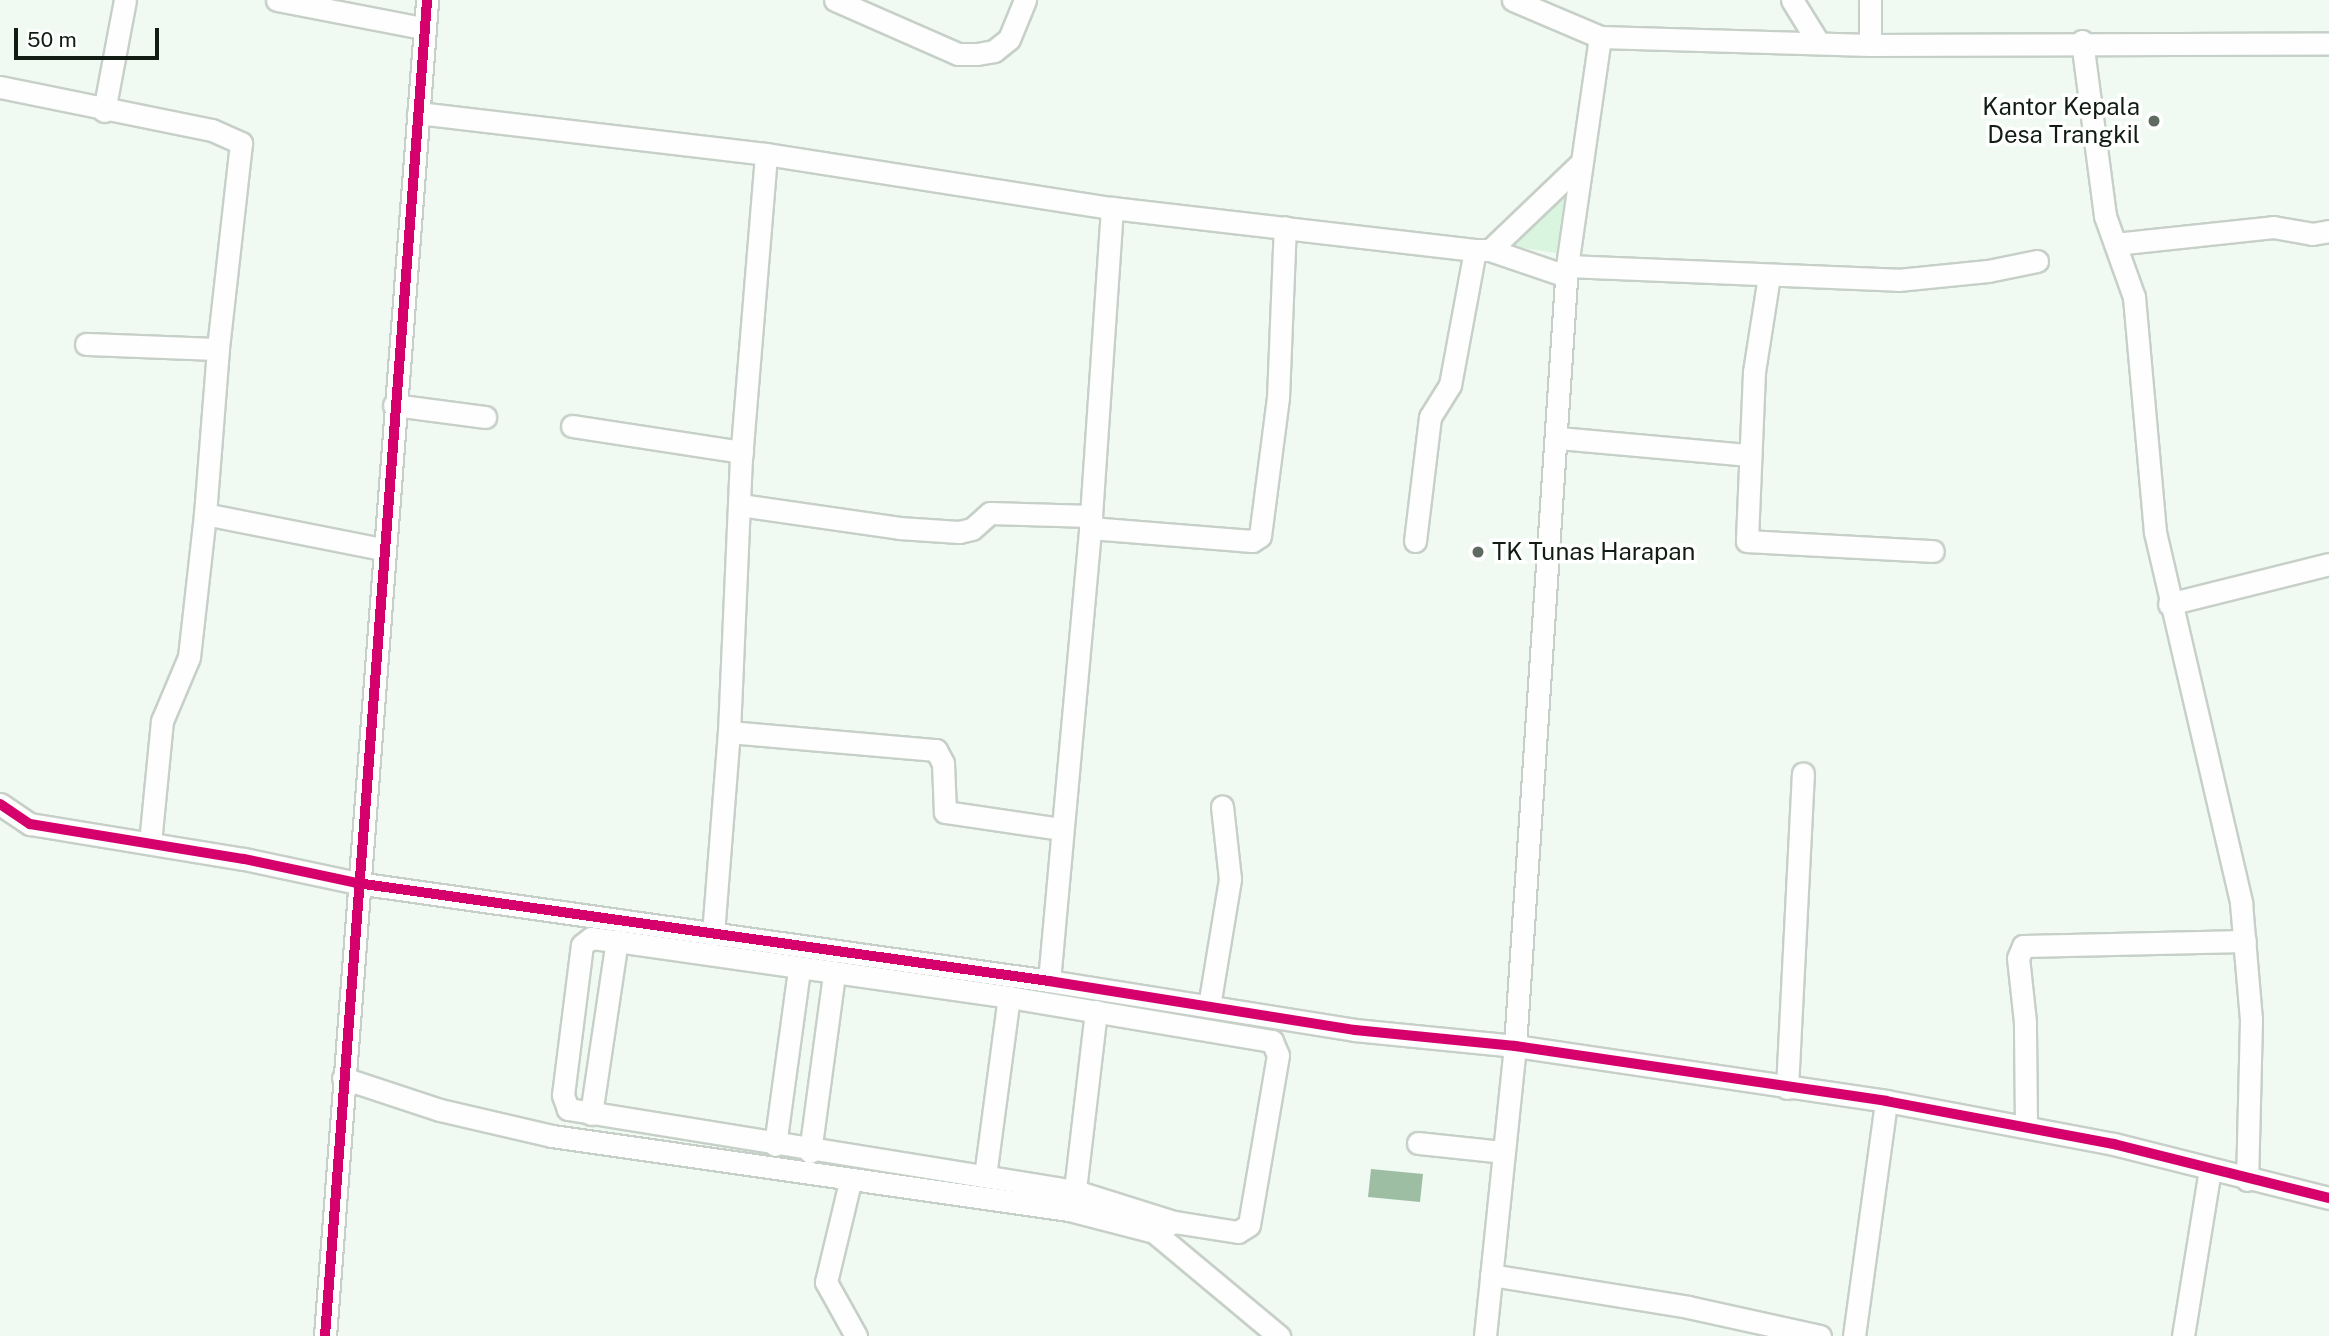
<!DOCTYPE html>
<html>
<head>
<meta charset="utf-8">
<style>
  body { margin:0 }
  #map { position:relative; width:2329px; height:1336px; overflow:hidden; background:#f1faf2; font-family:"Public Sans",sans-serif }
  div>[style] { position:absolute }
  .green>* { inset:0; background:#daf5df }
  .water>* { inset:0; background:#9ebea4 }
  .roads { filter:drop-shadow(2px 0 #c7d0c8) drop-shadow(-2px 0 #c7d0c8) drop-shadow(0 2px #c7d0c8) drop-shadow(0 -2px #c7d0c8) }
  .minor>* { height:21px; margin:-10.5px; padding:0 10.5px; transform-origin:10.5px; border-radius:10.5px; background:#fdfefd }
  .cycleway>* { height:10px; margin:-5px; padding:0 5px; transform-origin:5px; border-radius:5px; background:#d6006c }
  .dots>* { width:19px; height:19px; translate:-50% -50%; box-sizing:border-box; border:4px solid #fff; border-radius:50% }
  span { translate:-50% -50%; white-space:nowrap; text-align:center; line-height:1.15; -webkit-text-stroke:7px #fff; paint-order:stroke }
  .poi-label { font-size:24px; color:#111c13 }
  .right { translate:-100% -50%; text-align:right }
  .left { translate:0 -50%; text-align:left }
  .scale { position:absolute; left:14px; top:28px; width:145px; height:32px; box-sizing:border-box; border:4px solid #111c13; border-top:0; padding-left:9px; font-size:21px; line-height:24px; white-space:nowrap; color:#111c13; -webkit-text-stroke:5px #fff; paint-order:stroke }
</style>
</head>
<body>
<div id="map">
  <div class="green">
    <i style="clip-path:polygon(1568px 186px,1562px 254px,1511px 246px)"></i>
  </div>
  <div class="water">
    <i style="clip-path:polygon(1371px 1169px,1423px 1174px,1420px 1202px,1368px 1197px)"></i>
  </div>
  <div class="roads">
    <div class="minor">
      <i style="left:277px;top:0;width:148px;rotate:10.9deg"></i>
      <i style="left:835px;top:0;width:134px;rotate:23.7deg"></i>
      <i style="left:958px;top:54px;width:19px"></i>
      <i style="left:977px;top:54px;width:17px;rotate:-10deg"></i>
      <i style="left:994px;top:51px;width:19px;rotate:-39deg"></i>
      <i style="left:1009px;top:39px;width:42px;rotate:-67.7deg"></i>
      <i style="left:1513px;top:0;width:95px;rotate:23deg"></i>
      <i style="left:1600px;top:37px;width:270px;rotate:1.7deg"></i>
      <i style="left:1870px;top:45px;width:459px;rotate:-0.2deg"></i>
      <i style="left:1792px;top:0;width:49px;rotate:58.2deg"></i>
      <i style="left:1870px;top:0;width:45px;rotate:90deg"></i>
      <i style="left:2082px;top:41px;width:177px;rotate:82.5deg"></i>
      <i style="left:2105px;top:216px;width:86px;rotate:70.3deg"></i>
      <i style="left:2134px;top:297px;width:236px;rotate:84.9deg"></i>
      <i style="left:2155px;top:532px;width:381px;rotate:76.9deg"></i>
      <i style="left:2241px;top:903px;width:117px;rotate:85.1deg"></i>
      <i style="left:2251px;top:1020px;width:160px;rotate:91.4deg"></i>
      <i style="left:0;top:87px;width:216px;rotate:11.5deg"></i>
      <i style="left:212px;top:130px;width:32px;rotate:24deg"></i>
      <i style="left:241px;top:143px;width:207px;rotate:96.4deg"></i>
      <i style="left:218px;top:349px;width:166px;rotate:94.5deg"></i>
      <i style="left:104px;top:111px;width:113px;rotate:-79.3deg"></i>
      <i style="left:418px;top:113px;width:350px;rotate:6.7deg"></i>
      <i style="left:766px;top:154px;width:350px;rotate:8.9deg"></i>
      <i style="left:1112px;top:208px;width:365px;rotate:6.6deg"></i>
      <i style="left:1475px;top:250px;width:15px"></i>
      <i style="left:1490px;top:250px;width:122px;rotate:-43.7deg"></i>
      <i style="left:2115px;top:244px;width:159px;rotate:-6.1deg"></i>
      <i style="left:2273px;top:227px;width:40px;rotate:10deg"></i>
      <i style="left:2312px;top:234px;width:17px;rotate:-10deg"></i>
      <i style="left:1490px;top:250px;width:80px;rotate:18.9deg"></i>
      <i style="left:1567px;top:266px;width:331px;rotate:2.4deg"></i>
      <i style="left:1898px;top:280px;width:90px;rotate:-5.7deg"></i>
      <i style="left:1988px;top:271px;width:50px;rotate:-11.5deg"></i>
      <i style="left:1769px;top:276px;width:97px;rotate:98.9deg"></i>
      <i style="left:1754px;top:372px;width:169px;rotate:92.4deg"></i>
      <i style="left:1747px;top:541px;width:186px;rotate:3.1deg"></i>
      <i style="left:86px;top:344px;width:132px;rotate:2.2deg"></i>
      <i style="left:394px;top:405px;width:92px;rotate:7.5deg"></i>
      <i style="left:572px;top:426px;width:172px;rotate:8.7deg"></i>
      <i style="left:1558px;top:438px;width:193px;rotate:5.1deg"></i>
      <i style="left:740px;top:505px;width:161px;rotate:8.2deg"></i>
      <i style="left:899px;top:528px;width:60px;rotate:3.8deg"></i>
      <i style="left:959px;top:532px;width:13px;rotate:-13deg"></i>
      <i style="left:972px;top:529px;width:24px;rotate:-42deg"></i>
      <i style="left:990px;top:513px;width:101px;rotate:1.7deg"></i>
      <i style="left:1090px;top:528px;width:163px;rotate:4.6deg"></i>
      <i style="left:1252px;top:541px;width:9px;rotate:-32deg"></i>
      <i style="left:1260px;top:536px;width:139px;rotate:-82.6deg"></i>
      <i style="left:1278px;top:398px;width:171px;rotate:-87.7deg"></i>
      <i style="left:1415px;top:541px;width:125px;rotate:-83.1deg"></i>
      <i style="left:1430px;top:417px;width:38px;rotate:-58deg"></i>
      <i style="left:1450px;top:385px;width:137px;rotate:-79.5deg"></i>
      <i style="left:2169px;top:604px;width:165px;rotate:-14deg"></i>
      <i style="left:729px;top:732px;width:208px;rotate:5deg"></i>
      <i style="left:936px;top:750px;width:15px;rotate:62deg"></i>
      <i style="left:943px;top:763px;width:49px;rotate:87.7deg"></i>
      <i style="left:945px;top:812px;width:116px;rotate:8.4deg"></i>
      <i style="left:0;top:804px;width:36px;rotate:34deg"></i>
      <i style="left:30px;top:824px;width:217px;rotate:9.3deg"></i>
      <i style="left:244px;top:859px;width:116px;rotate:12deg"></i>
      <i style="left:357px;top:883px;width:699px;rotate:8.06deg"></i>
      <i style="left:1049px;top:981px;width:310px;rotate:9.1deg"></i>
      <i style="left:1355px;top:1030px;width:161px;rotate:5.7deg"></i>
      <i style="left:1515px;top:1046px;width:375px;rotate:8.4deg"></i>
      <i style="left:1886px;top:1101px;width:232px;rotate:10.7deg"></i>
      <i style="left:2114px;top:1144px;width:222px;rotate:14.1deg"></i>
      <i style="left:150px;top:843px;width:123px;rotate:-84.4deg"></i>
      <i style="left:162px;top:721px;width:69px;rotate:-67.1deg"></i>
      <i style="left:189px;top:657px;width:144px;rotate:-83.6deg"></i>
      <i style="left:205px;top:514px;width:180px;rotate:11.2deg"></i>
      <i style="left:713px;top:934px;width:203px;rotate:-85.5deg"></i>
      <i style="left:729px;top:732px;width:273px;rotate:-87.5deg"></i>
      <i style="left:741px;top:459px;width:306px;rotate:-85.3deg"></i>
      <i style="left:1049px;top:981px;width:467px;rotate:-84.8deg"></i>
      <i style="left:1091px;top:516px;width:309px;rotate:-86.1deg"></i>
      <i style="left:1209px;top:1006px;width:129px;rotate:-80.6deg"></i>
      <i style="left:1230px;top:879px;width:73px;rotate:-96.3deg"></i>
      <i style="left:1096px;top:1011px;width:181px;rotate:96.7deg"></i>
      <i style="left:1075px;top:1191px;width:104px;rotate:17.4deg"></i>
      <i style="left:343px;top:1078px;width:102px;rotate:18.3deg"></i>
      <i style="left:440px;top:1110px;width:115px;rotate:13.1deg"></i>
      <i style="left:552px;top:1136px;width:522px;rotate:8.15deg"></i>
      <i style="left:1069px;top:1210px;width:88px;rotate:14.5deg"></i>
      <i style="left:1154px;top:1232px;width:163px;rotate:39.8deg"></i>
      <i style="left:1787px;top:1088px;width:315px;rotate:-87.1deg"></i>
      <i style="left:591px;top:1114px;width:175px;rotate:-81.5deg"></i>
      <i style="left:2026px;top:1125px;width:103px;rotate:-90.6deg"></i>
      <i style="left:2025px;top:1022px;width:64px;rotate:-96.2deg"></i>
      <i style="left:2018px;top:958px;width:13px;rotate:-67deg"></i>
      <i style="left:2023px;top:946px;width:222px;rotate:-1.3deg"></i>
      <i style="left:1418px;top:1143px;width:86px;rotate:6deg"></i>
      <i style="left:775px;top:1145px;width:178px;rotate:-82.2deg"></i>
      <i style="left:810px;top:1152px;width:179px;rotate:-82.3deg"></i>
      <i style="left:985px;top:1176px;width:181px;rotate:-82.4deg"></i>
      <i style="left:850px;top:1182px;width:103px;rotate:103.5deg"></i>
      <i style="left:826px;top:1282px;width:62px;rotate:60.9deg"></i>
      <i style="left:1075px;top:1191px;width:514px;rotate:-170.81deg"></i>
      <i style="left:568px;top:1109px;width:15px;rotate:-110deg"></i>
      <i style="left:563px;top:1095px;width:151px;rotate:-82.8deg"></i>
      <i style="left:582px;top:945px;width:11px;rotate:-38deg"></i>
      <i style="left:591px;top:938px;width:26px;rotate:7deg"></i>
      <i style="left:617px;top:941px;width:396px;rotate:8.1deg"></i>
      <i style="left:1009px;top:997px;width:267px;rotate:9.5deg"></i>
      <i style="left:1272px;top:1041px;width:15px;rotate:67deg"></i>
      <i style="left:1278px;top:1055px;width:172px;rotate:99.7deg"></i>
      <i style="left:1249px;top:1225px;width:13px;rotate:148deg"></i>
      <i style="left:1238px;top:1232px;width:65px;rotate:-171.1deg"></i>
      <i style="left:1174px;top:1222px;width:22px;rotate:153deg"></i>
      <i style="left:1491px;top:1275px;width:200px;rotate:9.2deg"></i>
      <i style="left:1688px;top:1307px;width:135px;rotate:12.4deg"></i>
      <i style="left:325px;top:1336px;width:1340px;rotate:-85.63deg"></i>
      <i style="left:1485px;top:1336px;width:292px;rotate:-84.1deg"></i>
      <i style="left:1515px;top:1046px;width:782px;rotate:-86.19deg"></i>
      <i style="left:1567px;top:266px;width:231px;rotate:-81.8deg"></i>
      <i style="left:1854px;top:1336px;width:237px;rotate:-82.2deg"></i>
      <i style="left:2183px;top:1336px;width:169px;rotate:-80.8deg"></i>
    </div>
  </div>
  <div class="cycleway">
    <i style="left:0;top:804px;width:36px;rotate:34deg"></i>
    <i style="left:30px;top:824px;width:217px;rotate:9.3deg"></i>
    <i style="left:244px;top:859px;width:116px;rotate:12deg"></i>
    <i style="left:357px;top:883px;width:699px;rotate:8.06deg"></i>
    <i style="left:1049px;top:981px;width:310px;rotate:9.1deg"></i>
    <i style="left:1355px;top:1030px;width:161px;rotate:5.7deg"></i>
    <i style="left:1515px;top:1046px;width:375px;rotate:8.4deg"></i>
    <i style="left:1886px;top:1101px;width:232px;rotate:10.7deg"></i>
    <i style="left:2114px;top:1144px;width:222px;rotate:14.1deg"></i>
    <i style="left:325px;top:1336px;width:1340px;rotate:-85.63deg"></i>
  </div>
  <div class="dots">
    <i style="left:2154px;top:121px;background:#5f6a61"></i>
    <i style="left:1478px;top:552px;background:#5f6a61"></i>
  </div>
  <div class="poi-label">
    <span class="right" style="left:2140px;top:121px">Kantor Kepala<br>Desa Trangkil</span>
    <span class="left" style="left:1492px;top:552px">TK Tunas Harapan</span>
  </div>
  <div class="scale">50 m</div>
</div>
</body>
</html>
